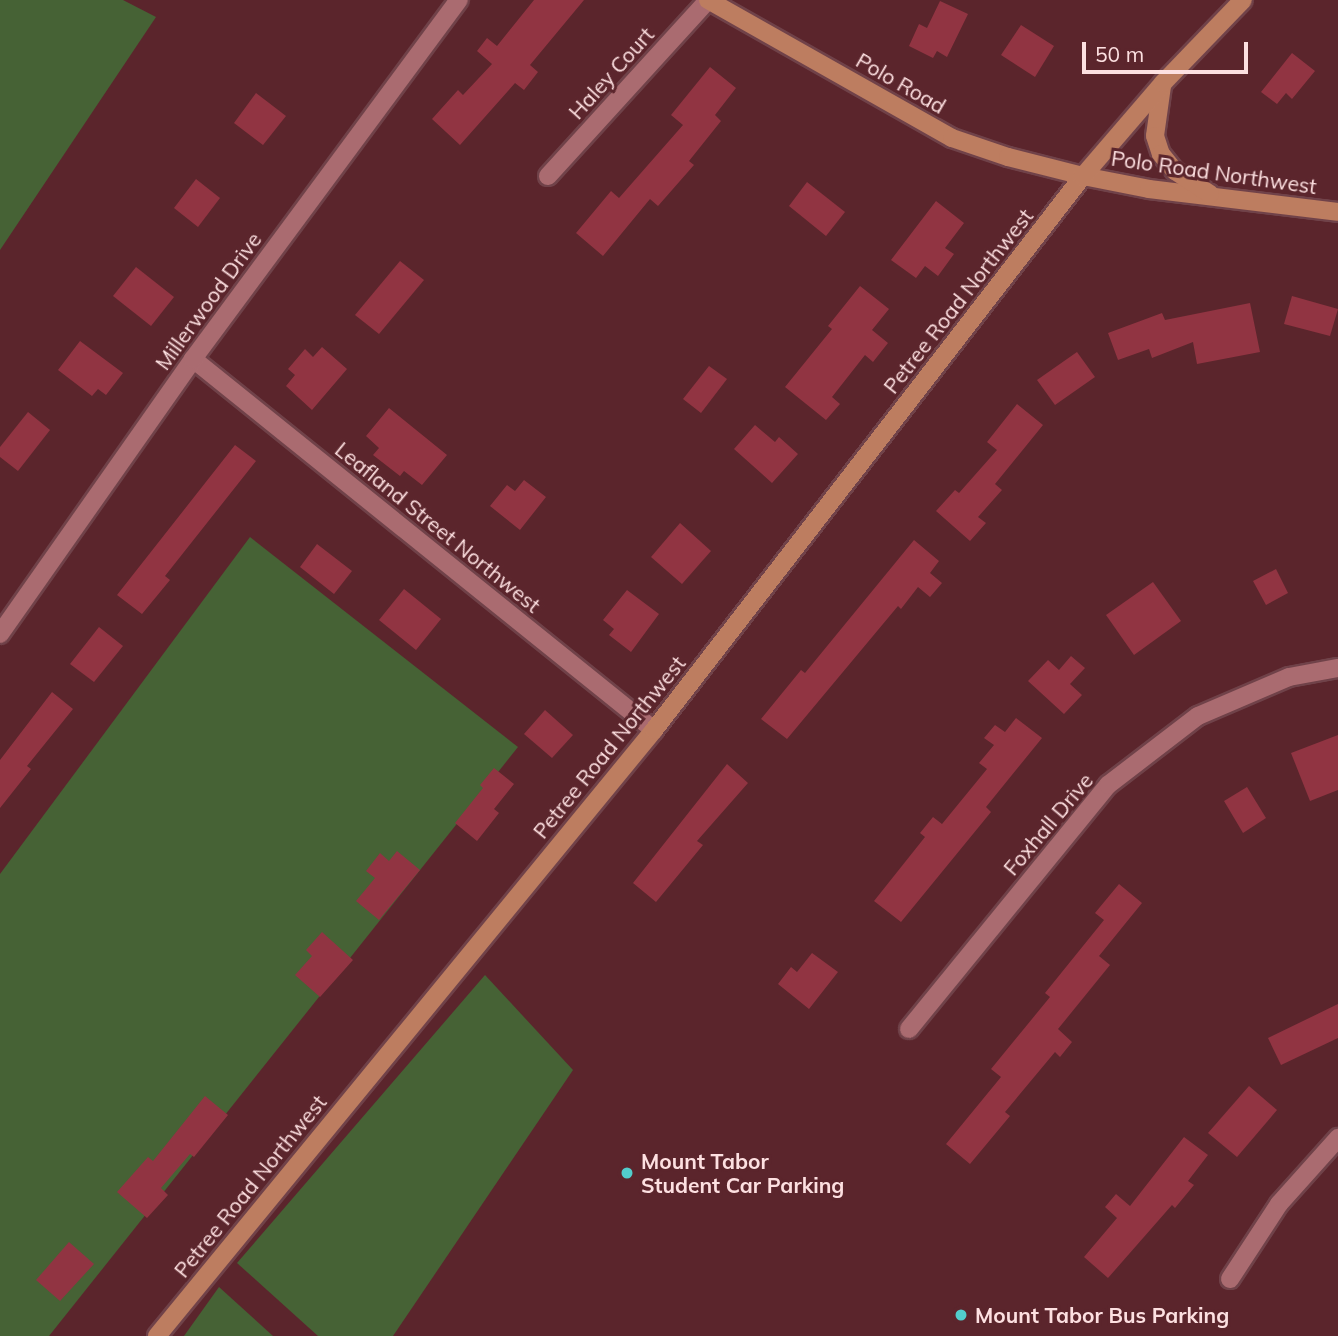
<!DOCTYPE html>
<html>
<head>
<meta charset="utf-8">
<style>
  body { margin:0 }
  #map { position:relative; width:1338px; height:1336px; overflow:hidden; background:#5b252c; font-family:Mulish,sans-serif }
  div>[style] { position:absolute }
  .green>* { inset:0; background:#466235 }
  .building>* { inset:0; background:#913442 }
  .roads { filter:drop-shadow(2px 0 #704249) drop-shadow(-2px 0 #704249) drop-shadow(0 2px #704249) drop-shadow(0 -2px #704249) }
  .street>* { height:18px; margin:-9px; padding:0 9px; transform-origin:9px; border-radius:9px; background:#aa6b70 }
  .secondary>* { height:18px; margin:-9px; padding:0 9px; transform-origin:9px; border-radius:9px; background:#bd7d60 }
  .dots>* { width:19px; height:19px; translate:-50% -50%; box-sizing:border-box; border:4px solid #5b252c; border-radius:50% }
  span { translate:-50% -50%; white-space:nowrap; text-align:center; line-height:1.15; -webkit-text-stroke:6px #5b252c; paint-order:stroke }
  .street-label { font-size:21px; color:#fde0e1 }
  .poi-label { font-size:21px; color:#fde0e1; font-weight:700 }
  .left { translate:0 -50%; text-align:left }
  .scale { position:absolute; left:1082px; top:42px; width:166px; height:32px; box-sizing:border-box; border:4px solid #fde0e1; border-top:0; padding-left:9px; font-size:21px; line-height:24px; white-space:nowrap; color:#fde0e1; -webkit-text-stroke:5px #5b252c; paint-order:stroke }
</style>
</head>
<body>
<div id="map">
  <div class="green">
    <i style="clip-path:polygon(0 0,123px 0,156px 17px,0 250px)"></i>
    <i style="clip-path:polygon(250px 537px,518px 747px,49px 1336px,0 1336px,0 874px)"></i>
    <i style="clip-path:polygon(485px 975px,573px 1070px,393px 1336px,318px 1336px,237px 1263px)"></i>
    <i style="clip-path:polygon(219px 1287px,273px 1336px,184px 1336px)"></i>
  </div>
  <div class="building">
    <i style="clip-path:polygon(534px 0,584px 0,530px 65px,538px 72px,524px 90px,515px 83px,460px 145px,432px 119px,458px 90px,463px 95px,492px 64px,477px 51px,487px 38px,497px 46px)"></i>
    <i style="clip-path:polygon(940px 1px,968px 14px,947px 57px,937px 51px,933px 58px,909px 46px,919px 24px,927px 28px)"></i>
    <i style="clip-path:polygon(1021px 25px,1054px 46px,1035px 77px,1001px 55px)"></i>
    <i style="clip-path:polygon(1292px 53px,1315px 71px,1292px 99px,1286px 93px,1277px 104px,1261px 92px)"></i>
    <i style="clip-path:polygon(710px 67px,736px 88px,715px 115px,721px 121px,689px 161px,694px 165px,658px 206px,650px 199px,603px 256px,576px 233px,611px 191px,619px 198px,683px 125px,671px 115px)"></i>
    <i style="clip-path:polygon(256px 93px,286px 116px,263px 145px,234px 123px)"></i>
    <i style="clip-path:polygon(196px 179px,220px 198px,198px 227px,174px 208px)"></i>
    <i style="clip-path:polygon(807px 182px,845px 212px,826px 236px,789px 206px)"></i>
    <i style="clip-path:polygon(936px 201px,964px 223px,945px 248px,954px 254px,938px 276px,925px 266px,916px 278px,891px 260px)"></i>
    <i style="clip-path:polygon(400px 261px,424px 280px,379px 334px,355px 315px)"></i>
    <i style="clip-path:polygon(136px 267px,174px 297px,151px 326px,113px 296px)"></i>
    <i style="clip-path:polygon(860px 286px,889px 309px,872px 330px,888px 343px,873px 362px,865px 355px,832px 397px,840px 404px,826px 420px,785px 387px,832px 329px,828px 326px)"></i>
    <i style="clip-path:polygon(1292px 296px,1338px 309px,1330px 336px,1284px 324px)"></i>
    <i style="clip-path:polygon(1250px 303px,1260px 352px,1197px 364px,1193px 342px,1152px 358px,1149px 349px,1118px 360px,1108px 333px,1162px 313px,1165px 320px)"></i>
    <i style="clip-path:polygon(80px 341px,123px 373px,106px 395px,98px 389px,92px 396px,58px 370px)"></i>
    <i style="clip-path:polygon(322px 347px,347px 369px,312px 410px,286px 386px,295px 375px,288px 369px,305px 349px,313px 357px)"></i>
    <i style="clip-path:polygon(1077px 352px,1095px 377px,1055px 405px,1037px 380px)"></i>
    <i style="clip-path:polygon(709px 366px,727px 379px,701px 413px,683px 399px)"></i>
    <i style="clip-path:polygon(1017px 404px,1043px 425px,995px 484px,1002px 490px,978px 517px,986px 523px,970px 541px,936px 511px,955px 490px,959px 493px,997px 450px,987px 442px)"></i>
    <i style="clip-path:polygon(389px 408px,447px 455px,422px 485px,404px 471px,400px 476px,373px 455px,379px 448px,366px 436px)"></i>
    <i style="clip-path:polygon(28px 412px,50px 430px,18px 471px,0 457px,0 447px)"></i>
    <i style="clip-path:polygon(755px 425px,775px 442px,779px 437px,798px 454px,772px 483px,734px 449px)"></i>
    <i style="clip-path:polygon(235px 445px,256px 461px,165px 576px,170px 580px,142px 614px,117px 595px)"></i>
    <i style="clip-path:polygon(524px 480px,546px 497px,520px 530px,490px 506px,507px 485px,515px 491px)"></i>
    <i style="clip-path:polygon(680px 523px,711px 551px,682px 584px,651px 557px)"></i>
    <i style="clip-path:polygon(914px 540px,939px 561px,930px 573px,942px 583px,930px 597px,918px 587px,901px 609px,898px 606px,787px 739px,761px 719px,801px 670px,805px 673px)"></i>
    <i style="clip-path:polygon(317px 544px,352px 571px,334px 594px,300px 567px)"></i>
    <i style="clip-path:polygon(1276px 569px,1288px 593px,1266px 605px,1253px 581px)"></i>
    <i style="clip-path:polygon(1153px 582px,1181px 621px,1134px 655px,1106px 615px)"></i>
    <i style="clip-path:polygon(404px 589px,441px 619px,416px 650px,379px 620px)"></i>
    <i style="clip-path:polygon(627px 590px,659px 614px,631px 652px,609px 635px,614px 629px,603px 620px)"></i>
    <i style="clip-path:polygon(99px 627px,123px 646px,94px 682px,70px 664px)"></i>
    <i style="clip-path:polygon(1071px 656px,1085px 668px,1070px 684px,1082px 695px,1064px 714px,1028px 681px,1048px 660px,1059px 670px)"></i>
    <i style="clip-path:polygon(52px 692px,73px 709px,27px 766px,31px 769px,0 808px,0 760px)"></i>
    <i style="clip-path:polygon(545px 710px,573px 735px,552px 758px,524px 734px)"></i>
    <i style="clip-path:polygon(1016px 718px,1042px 738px,986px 807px,991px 812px,901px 922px,874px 901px,925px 837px,920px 833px,933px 817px,942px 824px,987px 769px,979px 763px,994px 745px,984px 738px,995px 725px,1005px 732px)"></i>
    <i style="clip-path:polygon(1338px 735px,1338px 790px,1310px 801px,1291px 753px)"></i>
    <i style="clip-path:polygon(727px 764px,748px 783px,697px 841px,703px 845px,656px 902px,633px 883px)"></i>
    <i style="clip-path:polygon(494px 768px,514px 784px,494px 809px,499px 813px,477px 841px,455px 823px,483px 788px,480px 785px)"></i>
    <i style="clip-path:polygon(1247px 787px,1266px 818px,1243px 833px,1224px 801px)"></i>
    <i style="clip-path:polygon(397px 851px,420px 870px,379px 920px,356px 901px,375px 878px,366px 871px,380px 853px,389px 861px)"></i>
    <i style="clip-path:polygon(1119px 884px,1142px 903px,1099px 956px,1110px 965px,1058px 1029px,1072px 1042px,1060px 1057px,1055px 1052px,1005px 1112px,1010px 1116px,970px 1164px,946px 1144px,1001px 1077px,991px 1069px,1050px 997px,1045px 993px,1104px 920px,1095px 913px)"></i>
    <i style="clip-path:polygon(322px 932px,353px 960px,320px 997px,295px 975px,312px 956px,306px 950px)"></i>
    <i style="clip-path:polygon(812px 953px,838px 972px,809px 1009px,778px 984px,791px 967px,797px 972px)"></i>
    <i style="clip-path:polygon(1338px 1004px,1338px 1038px,1281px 1065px,1268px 1038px)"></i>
    <i style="clip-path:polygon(1249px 1086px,1277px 1110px,1237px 1157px,1208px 1133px)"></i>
    <i style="clip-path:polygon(205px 1096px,228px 1115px,194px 1157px,190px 1154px,161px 1188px,168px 1195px,147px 1218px,117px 1192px,148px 1157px,153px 1161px)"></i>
    <i style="clip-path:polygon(1184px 1137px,1208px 1155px,1188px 1181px,1194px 1185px,1175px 1208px,1172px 1205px,1108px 1278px,1084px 1257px,1117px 1218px,1105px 1207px,1116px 1194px,1130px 1206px)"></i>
    <i style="clip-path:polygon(69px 1242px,94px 1264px,60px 1301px,36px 1280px)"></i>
  </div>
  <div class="roads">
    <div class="street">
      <i style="left:548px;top:176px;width:238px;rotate:-47.7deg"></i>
      <i style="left:193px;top:359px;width:592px;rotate:38.83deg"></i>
      <i style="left:0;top:634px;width:336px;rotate:-54.9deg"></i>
      <i style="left:193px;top:359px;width:447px;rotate:-53.5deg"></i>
      <i style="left:909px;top:1029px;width:315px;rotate:-50.8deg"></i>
      <i style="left:1108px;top:785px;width:113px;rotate:-37.5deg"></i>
      <i style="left:1198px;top:716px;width:99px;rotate:-23.2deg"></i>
      <i style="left:1289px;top:677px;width:50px;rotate:-10.4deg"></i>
      <i style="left:1230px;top:1279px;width:90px;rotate:-56.8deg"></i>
      <i style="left:1279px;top:1204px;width:89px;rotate:-48.2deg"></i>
    </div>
    <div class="secondary">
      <i style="left:708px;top:0;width:280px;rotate:29.5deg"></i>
      <i style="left:952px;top:138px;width:59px;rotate:18.7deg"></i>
      <i style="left:1008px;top:157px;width:77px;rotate:14.2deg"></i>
      <i style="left:1083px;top:176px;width:67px;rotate:11.1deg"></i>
      <i style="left:1149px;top:189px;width:190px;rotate:6.9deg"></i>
      <i style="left:1162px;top:86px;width:50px;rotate:98deg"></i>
      <i style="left:1155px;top:136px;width:19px;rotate:72deg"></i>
      <i style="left:1161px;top:154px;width:22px;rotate:51deg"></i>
      <i style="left:1175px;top:171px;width:42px;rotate:33.3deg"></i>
      <i style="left:157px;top:1336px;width:784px;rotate:-50.64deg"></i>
      <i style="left:654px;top:730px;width:701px;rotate:-52.25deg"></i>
      <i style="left:1083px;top:176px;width:123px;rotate:-49.3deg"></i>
      <i style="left:1163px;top:83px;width:115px;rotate:-46.1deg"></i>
    </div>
  </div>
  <div class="dots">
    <i style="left:627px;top:1173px;background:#52cdcc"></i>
    <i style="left:961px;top:1315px;background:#52cdcc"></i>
  </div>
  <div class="street-label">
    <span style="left:611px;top:73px;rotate:-48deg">Haley Court</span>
    <span style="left:901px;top:83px;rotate:30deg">Polo Road</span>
    <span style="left:1214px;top:172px;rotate:8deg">Polo Road Northwest</span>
    <span style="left:208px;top:301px;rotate:-54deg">Millerwood Drive</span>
    <span style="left:958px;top:301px;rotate:-52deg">Petree Road Northwest</span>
    <span style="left:438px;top:527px;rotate:39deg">Leafland Street Northwest</span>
    <span style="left:609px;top:747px;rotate:-51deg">Petree Road Northwest</span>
    <span style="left:1048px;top:824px;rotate:-50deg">Foxhall Drive</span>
    <span style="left:250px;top:1186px;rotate:-51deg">Petree Road Northwest</span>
  </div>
  <div class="poi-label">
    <span class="left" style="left:641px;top:1173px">Mount Tabor<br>Student Car Parking</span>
    <span class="left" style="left:975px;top:1315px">Mount Tabor Bus Parking</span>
  </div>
  <div class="scale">50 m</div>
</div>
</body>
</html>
